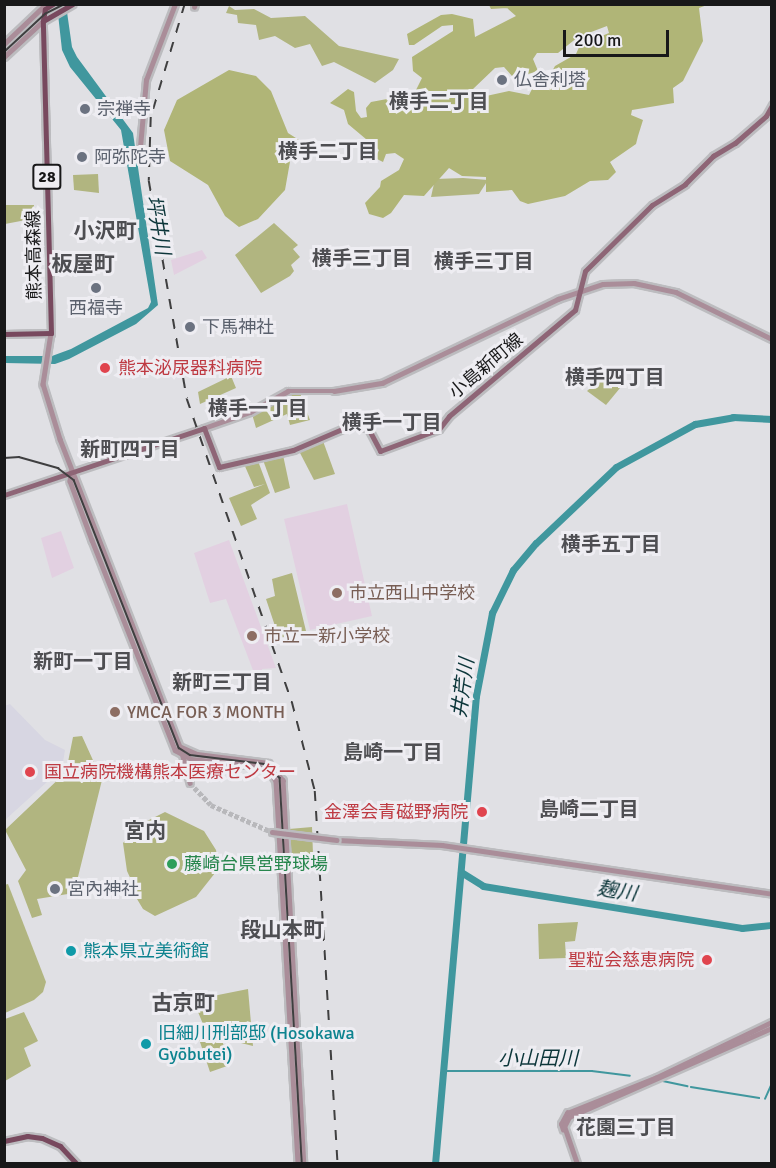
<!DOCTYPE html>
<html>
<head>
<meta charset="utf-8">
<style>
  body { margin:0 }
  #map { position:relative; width:776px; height:1168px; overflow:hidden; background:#e0e0e4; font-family:Signika,"Noto Sans JP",sans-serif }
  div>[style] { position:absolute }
  .built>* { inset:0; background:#d7d6e2 }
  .education>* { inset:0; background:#e2d0e1 }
  .green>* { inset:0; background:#b1b580 }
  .forest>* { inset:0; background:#b0b577 }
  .water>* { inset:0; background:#40979e }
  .stream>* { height:1.5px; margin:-0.75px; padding:0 0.75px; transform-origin:0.75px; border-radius:0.75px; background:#40979e }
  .river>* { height:7px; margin:-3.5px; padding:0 3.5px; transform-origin:3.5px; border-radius:3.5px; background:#40979e }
  .tertiary-tunnel>* { height:4.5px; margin-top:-2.25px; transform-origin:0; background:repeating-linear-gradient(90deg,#b8b8bb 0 4.5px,transparent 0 6.5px) }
  .roads { filter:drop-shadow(2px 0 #bcbcbf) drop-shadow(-2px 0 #bcbcbf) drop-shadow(0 2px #bcbcbf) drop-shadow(0 -2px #bcbcbf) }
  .tertiary>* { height:4.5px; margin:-2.25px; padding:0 2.25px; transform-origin:2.25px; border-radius:2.25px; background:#aa8d99 }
  .secondary>* { height:5px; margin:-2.5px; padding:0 2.5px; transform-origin:2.5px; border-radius:2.5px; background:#8e6576 }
  .primary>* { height:5px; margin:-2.5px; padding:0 2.5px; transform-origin:2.5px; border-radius:2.5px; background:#78495e }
  .tram>* { height:1.5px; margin:-0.75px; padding:0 0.75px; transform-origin:0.75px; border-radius:0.75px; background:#3f3f40 }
  .rail>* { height:1.5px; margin-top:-0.75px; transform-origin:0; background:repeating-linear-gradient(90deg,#3f3f40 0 10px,transparent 0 20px) }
  .bridges { filter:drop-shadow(2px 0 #bcbcbf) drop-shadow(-2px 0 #bcbcbf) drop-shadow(0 2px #bcbcbf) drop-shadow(0 -2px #bcbcbf) }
  .tertiary-bridge>* { height:4.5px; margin:-2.25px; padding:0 2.25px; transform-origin:2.25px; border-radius:2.25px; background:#aa8d99 }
  .dots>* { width:16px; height:16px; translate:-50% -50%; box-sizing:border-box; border:3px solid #eeedf2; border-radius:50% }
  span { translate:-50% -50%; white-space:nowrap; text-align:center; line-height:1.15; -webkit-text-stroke:6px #eeedf2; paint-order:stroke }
  .shield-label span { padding:2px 4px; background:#eeedf2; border:2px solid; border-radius:4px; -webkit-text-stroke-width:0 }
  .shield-label { font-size:16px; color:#181819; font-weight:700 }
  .worship-label { font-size:18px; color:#5b616d }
  .left { translate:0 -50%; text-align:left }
  .street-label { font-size:18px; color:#181819 }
  .health-label { font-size:18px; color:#be3a42 }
  .right { translate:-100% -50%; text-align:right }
  .education-label { font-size:18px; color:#785e54 }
  .leisure-label { font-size:18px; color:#27864d }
  .culture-label { font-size:18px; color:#0d838f }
  .neighbourhood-label { font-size:20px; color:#4e4e52; font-weight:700 }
  .water-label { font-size:20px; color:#0c363a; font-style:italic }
  .quarter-label { font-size:21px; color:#4e4e52; font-weight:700 }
  .frame { position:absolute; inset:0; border:6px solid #181819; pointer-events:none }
  .scale { position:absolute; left:563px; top:30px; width:106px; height:27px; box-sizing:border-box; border:3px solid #181819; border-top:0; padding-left:8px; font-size:18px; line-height:21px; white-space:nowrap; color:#181819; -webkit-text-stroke:4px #eeedf2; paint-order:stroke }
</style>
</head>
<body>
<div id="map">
  <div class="built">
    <i style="clip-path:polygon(10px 704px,45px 740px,65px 750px,63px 762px,47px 782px,5px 820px,4px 706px)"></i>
  </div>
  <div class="education">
    <i style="clip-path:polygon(202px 250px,207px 258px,174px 275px,171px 260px)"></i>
    <i style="clip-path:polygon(347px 504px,372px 616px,310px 630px,284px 519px)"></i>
    <i style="clip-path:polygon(61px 531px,74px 568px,52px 578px,41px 538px)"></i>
    <i style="clip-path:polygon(229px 540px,276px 668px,262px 669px,262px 673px,254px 673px,226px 599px,210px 603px,194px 553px)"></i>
  </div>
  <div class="green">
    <i style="clip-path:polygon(229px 6px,235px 10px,254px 9px,271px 18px,305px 16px,339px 46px,399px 59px,393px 70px,375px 83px,334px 62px,322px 66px,310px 44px,295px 48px,275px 36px,259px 40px,256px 25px,238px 23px,237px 15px,226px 13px)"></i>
    <i style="clip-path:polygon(98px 174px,99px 193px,74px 190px,73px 175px)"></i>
    <i style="clip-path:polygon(463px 178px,488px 180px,479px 194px,431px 197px,435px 179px)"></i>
    <i style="clip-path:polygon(4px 205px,34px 205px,34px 214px,26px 220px,5px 224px)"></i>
    <i style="clip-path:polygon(274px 223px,298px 245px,293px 249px,300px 257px,291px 265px,294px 271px,290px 276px,261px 293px,235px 255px)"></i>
    <i style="clip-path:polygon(615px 366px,625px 382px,606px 405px,587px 391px)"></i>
    <i style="clip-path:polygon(231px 376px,236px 388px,200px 404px,198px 392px)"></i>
    <i style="clip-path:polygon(300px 393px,310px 420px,290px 425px,287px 414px,256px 428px,252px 414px,283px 397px)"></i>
    <i style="clip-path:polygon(323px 441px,335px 474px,314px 480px,299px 451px)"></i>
    <i style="clip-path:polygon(283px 455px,290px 488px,275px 493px,263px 460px)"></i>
    <i style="clip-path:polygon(258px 461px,270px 493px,251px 505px,257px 519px,241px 526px,229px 498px,265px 484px,254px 487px,244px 464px)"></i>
    <i style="clip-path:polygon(292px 573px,306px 631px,279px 638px,266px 599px,275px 596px,272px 579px)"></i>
    <i style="clip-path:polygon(82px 736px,102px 780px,74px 893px,37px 899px,42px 915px,32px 918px,18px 881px,26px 870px,5px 830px,66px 772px,73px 737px)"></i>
    <i style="clip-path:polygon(165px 812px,204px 831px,216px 850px,219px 868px,196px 897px,155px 916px,143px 909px,137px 899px,139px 897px,127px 871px,123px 843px,139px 825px)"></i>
    <i style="clip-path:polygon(312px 827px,313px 854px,290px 855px,289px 829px)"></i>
    <i style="clip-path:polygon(8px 884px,46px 982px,43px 992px,34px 1000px,5px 1013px,4px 885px)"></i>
    <i style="clip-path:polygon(578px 922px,575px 941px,565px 942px,566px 958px,539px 959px,538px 924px)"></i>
    <i style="clip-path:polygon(248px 989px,253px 1046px,233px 1041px,218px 1028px,230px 1065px,210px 1072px,197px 1033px,216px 1026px,203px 1024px,193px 1000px)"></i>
    <i style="clip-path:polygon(24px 1012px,38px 1041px,24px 1048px,31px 1066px,5px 1081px,5px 1019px)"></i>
  </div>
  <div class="forest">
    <i style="clip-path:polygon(evenodd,489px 5px,707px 5px,699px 8px,703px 41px,683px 81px,673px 88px,674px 103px,632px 110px,631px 115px,643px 120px,638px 136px,636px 144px,610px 162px,616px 172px,608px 180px,590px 181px,565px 196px,528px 204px,520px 201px,512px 190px,486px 192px,486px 177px,462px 176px,449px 168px,424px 196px,404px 195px,391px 213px,383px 218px,369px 214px,365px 203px,380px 187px,381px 181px,399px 170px,404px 159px,395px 153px,386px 154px,383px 162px,375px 158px,379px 150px,348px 124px,344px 110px,330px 103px,348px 89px,354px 92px,356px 111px,361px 118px,367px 117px,366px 108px,371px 102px,414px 94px,422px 78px,413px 71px,412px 57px,453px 31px,453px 25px,442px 26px,414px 45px,409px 45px,407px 34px,441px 15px,452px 14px,473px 19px,475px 37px,516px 16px,507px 8px,491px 9px,489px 5px,607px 26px,609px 33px,580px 45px,576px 54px,555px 66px,546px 82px,535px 83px,529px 95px,509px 91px,477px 98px,471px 95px,473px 89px,495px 68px,504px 67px,520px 85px,528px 74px,538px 71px,533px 59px,537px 53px,558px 53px,578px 37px,607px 26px)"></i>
    <i style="clip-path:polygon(229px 70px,256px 76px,271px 91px,288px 133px,307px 145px,291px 156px,285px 190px,258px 219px,239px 227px,225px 216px,208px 185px,170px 161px,164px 130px,177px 100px)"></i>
  </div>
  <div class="water">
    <i style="clip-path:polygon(57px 5px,66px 5px,72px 47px,77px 57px,133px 133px,158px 305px,136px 324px,69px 359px,55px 364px,5px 363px,5px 356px,52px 356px,71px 349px,148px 308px,151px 302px,121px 130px,70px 67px,62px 50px)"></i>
  </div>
  <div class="stream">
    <i style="left:445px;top:1071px;width:147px"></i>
    <i style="left:592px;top:1071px;width:38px;rotate:7deg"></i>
    <i style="left:663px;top:1081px;width:25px;rotate:12deg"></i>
    <i style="left:691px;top:1087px;width:69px;rotate:9.2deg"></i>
    <i style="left:765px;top:1099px;width:17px;rotate:-66deg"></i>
  </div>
  <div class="river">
    <i style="left:461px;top:872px;width:26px;rotate:32deg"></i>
    <i style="left:483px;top:886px;width:262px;rotate:9.2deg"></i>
    <i style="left:742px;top:928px;width:30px;rotate:-6deg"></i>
    <i style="left:435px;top:1164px;width:470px;rotate:-85deg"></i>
    <i style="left:476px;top:696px;width:85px;rotate:-79.1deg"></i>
    <i style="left:492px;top:613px;width:48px;rotate:-64deg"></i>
    <i style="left:513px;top:570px;width:35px;rotate:-50deg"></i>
    <i style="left:536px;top:543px;width:110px;rotate:-43.5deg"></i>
    <i style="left:616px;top:467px;width:90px;rotate:-28.6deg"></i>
    <i style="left:695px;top:424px;width:39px;rotate:-10deg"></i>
    <i style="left:733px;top:417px;width:39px;rotate:3deg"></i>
  </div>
  <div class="tertiary-tunnel">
    <i style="left:190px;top:783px;width:30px;rotate:46deg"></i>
    <i style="left:211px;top:805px;width:67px;rotate:23.9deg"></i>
  </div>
  <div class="roads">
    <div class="tertiary">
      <i style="left:194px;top:7px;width:3px;rotate:-72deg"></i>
      <i style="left:4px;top:44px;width:58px;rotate:-43.6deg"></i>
      <i style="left:4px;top:57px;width:53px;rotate:-42.7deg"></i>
      <i style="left:140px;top:147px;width:67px;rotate:-84.9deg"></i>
      <i style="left:146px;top:80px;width:81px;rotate:-69.1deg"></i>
      <i style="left:51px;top:333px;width:52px;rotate:98.9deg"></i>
      <i style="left:43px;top:384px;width:58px;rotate:72.8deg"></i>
      <i style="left:60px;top:439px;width:333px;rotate:68.7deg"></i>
      <i style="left:181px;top:749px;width:35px;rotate:75deg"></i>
      <i style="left:204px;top:428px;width:49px;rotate:-19.2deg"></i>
      <i style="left:250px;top:412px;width:43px;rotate:-28.9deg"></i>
      <i style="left:288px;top:391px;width:46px"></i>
      <i style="left:334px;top:391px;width:49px;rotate:-9.5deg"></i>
      <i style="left:382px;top:383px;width:195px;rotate:-25.5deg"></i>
      <i style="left:558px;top:299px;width:47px;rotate:-18.4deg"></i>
      <i style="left:603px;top:284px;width:31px;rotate:-2deg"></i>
      <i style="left:634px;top:283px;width:43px;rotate:12.1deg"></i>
      <i style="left:676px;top:292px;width:107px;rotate:26.1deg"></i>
      <i style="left:71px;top:472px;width:9px;rotate:96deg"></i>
      <i style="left:70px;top:481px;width:63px;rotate:69.6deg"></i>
      <i style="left:92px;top:540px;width:226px;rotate:68.4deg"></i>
      <i style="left:175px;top:750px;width:18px;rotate:29deg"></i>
      <i style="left:191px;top:759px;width:67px;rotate:6deg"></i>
      <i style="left:258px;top:766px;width:15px;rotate:28deg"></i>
      <i style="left:271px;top:773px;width:9px;rotate:58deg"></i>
      <i style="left:276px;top:781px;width:384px;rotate:86.7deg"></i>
      <i style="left:179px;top:746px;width:20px;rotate:24deg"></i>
      <i style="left:197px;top:754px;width:72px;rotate:7.2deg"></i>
      <i style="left:268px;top:763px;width:23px;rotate:49deg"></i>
      <i style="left:283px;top:780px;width:385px;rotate:86.9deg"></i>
      <i style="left:337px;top:840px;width:105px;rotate:2.7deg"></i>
      <i style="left:442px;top:845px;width:334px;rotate:8.4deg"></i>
      <i style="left:563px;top:1130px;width:6px;rotate:-108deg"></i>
      <i style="left:561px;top:1124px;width:13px;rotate:-61deg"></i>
      <i style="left:567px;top:1113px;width:95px;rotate:-21.7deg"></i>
      <i style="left:655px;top:1078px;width:130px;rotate:-25.6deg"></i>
      <i style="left:577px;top:1164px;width:39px;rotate:-109deg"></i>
      <i style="left:564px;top:1127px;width:11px;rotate:-63deg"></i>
      <i style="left:569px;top:1117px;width:222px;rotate:-23.7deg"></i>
    </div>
    <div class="secondary">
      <i style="left:4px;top:495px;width:211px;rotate:-18.5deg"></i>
      <i style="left:204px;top:428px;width:42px;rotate:69deg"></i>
      <i style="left:219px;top:467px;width:76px;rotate:-12.9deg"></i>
      <i style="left:293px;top:450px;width:61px;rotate:-23.2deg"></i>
      <i style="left:349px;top:426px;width:19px;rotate:6deg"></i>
      <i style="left:368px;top:428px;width:26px;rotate:62deg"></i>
      <i style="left:380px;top:451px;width:63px;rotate:-20.4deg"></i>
      <i style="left:439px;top:429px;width:16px;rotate:-52deg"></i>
      <i style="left:449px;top:416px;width:165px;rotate:-40.1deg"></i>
      <i style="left:575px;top:310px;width:40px;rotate:-75.6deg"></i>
      <i style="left:585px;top:271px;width:94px;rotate:-44.6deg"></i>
      <i style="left:652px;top:205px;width:39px;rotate:-32deg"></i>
      <i style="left:685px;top:184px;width:40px;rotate:-45deg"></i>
      <i style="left:713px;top:156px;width:26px;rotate:-31deg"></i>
      <i style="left:735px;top:143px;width:41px;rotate:-41.1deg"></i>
      <i style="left:766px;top:116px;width:13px;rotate:-61deg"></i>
    </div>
    <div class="primary">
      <i style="left:43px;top:21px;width:34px;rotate:-30deg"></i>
      <i style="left:4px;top:334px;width:47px;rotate:-1.2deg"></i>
      <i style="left:51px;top:333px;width:312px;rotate:-91.5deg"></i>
      <i style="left:43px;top:21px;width:12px;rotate:-81deg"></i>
      <i style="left:45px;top:9px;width:9px;rotate:-32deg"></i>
      <i style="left:4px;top:1141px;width:24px;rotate:-12deg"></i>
      <i style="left:27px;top:1136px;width:15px;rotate:8deg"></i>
      <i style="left:42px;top:1138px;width:20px;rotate:24deg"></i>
      <i style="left:60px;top:1146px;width:25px;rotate:47deg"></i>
    </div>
  </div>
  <div class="tram">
    <i style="left:4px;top:52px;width:56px;rotate:-42.8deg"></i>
    <i style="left:45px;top:14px;width:22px;rotate:-27deg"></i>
    <i style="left:4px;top:458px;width:15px;rotate:-4deg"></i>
    <i style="left:19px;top:457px;width:41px;rotate:15.8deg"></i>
    <i style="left:58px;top:468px;width:20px;rotate:37deg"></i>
    <i style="left:74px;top:480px;width:288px;rotate:68.6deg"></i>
    <i style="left:179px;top:748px;width:13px;rotate:32deg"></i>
    <i style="left:190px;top:755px;width:75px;rotate:6.9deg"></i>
    <i style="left:264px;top:764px;width:21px;rotate:41deg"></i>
    <i style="left:280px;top:778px;width:387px;rotate:86.7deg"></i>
  </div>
  <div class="rail">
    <i style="left:185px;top:4px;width:118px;rotate:106.7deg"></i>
    <i style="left:151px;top:117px;width:64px;rotate:91.8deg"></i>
    <i style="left:149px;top:181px;width:221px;rotate:80.1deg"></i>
    <i style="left:187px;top:399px;width:321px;rotate:70.9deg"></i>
    <i style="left:292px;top:702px;width:92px;rotate:75.5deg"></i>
    <i style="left:315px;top:791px;width:374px;rotate:86.5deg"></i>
  </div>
  <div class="bridges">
    <div class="tertiary-bridge">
      <i style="left:272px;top:832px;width:65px;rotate:7deg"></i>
    </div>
  </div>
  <div class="dots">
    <i style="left:502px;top:80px;background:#6b7280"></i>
    <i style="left:85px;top:109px;background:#6b7280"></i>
    <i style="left:82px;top:157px;background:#6b7280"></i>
    <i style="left:96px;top:288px;background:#6b7280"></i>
    <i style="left:190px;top:327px;background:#6b7280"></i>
    <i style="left:105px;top:368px;background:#e0444e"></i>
    <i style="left:337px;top:593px;background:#8d6e63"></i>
    <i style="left:252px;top:636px;background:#8d6e63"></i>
    <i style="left:115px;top:712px;background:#8d6e63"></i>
    <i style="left:30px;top:772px;background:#e0444e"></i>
    <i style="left:482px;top:812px;background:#e0444e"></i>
    <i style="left:172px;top:864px;background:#2e9e5b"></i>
    <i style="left:55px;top:889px;background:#6b7280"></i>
    <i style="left:71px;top:951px;background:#0f9aa8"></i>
    <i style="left:707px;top:960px;background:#e0444e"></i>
    <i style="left:146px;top:1044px;background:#0f9aa8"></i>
  </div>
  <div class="shield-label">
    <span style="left:47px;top:177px">28</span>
  </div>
  <div class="worship-label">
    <span class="left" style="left:514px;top:80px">仏舎利塔</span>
    <span class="left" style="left:97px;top:109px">宗禅寺</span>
    <span class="left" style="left:94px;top:157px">阿弥陀寺</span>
    <span style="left:96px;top:308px">西福寺</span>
    <span class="left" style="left:202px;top:327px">下馬神社</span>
    <span class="left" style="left:67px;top:889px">宮內神社</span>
  </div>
  <div class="street-label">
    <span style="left:34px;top:255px;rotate:-91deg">熊本高森線</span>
    <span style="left:486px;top:366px;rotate:-40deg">小島新町線</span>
  </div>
  <div class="health-label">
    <span class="left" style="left:118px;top:368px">熊本泌尿器科病院</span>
    <span class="left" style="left:44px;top:772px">国立病院機構熊本医療センター</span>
    <span class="right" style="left:468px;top:812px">金澤会青磁野病院</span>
    <span class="right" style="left:694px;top:960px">聖粒会慈恵病院</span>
  </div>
  <div class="education-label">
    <span class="left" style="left:349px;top:593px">市立西山中学校</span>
    <span class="left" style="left:264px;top:636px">市立一新小学校</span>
    <span class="left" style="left:127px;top:712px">YMCA FOR 3 MONTH</span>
  </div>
  <div class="leisure-label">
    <span class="left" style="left:184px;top:864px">藤崎台県営野球場</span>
  </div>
  <div class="culture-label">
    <span class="left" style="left:83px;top:951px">熊本県立美術館</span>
    <span class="left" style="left:158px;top:1044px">旧細川刑部邸 (Hosokawa<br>Gyōbutei)</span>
  </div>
  <div class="neighbourhood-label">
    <span style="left:439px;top:101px">横手二丁目</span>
    <span style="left:328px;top:151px">横手二丁目</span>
    <span style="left:362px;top:258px">横手三丁目</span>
    <span style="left:484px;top:261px">横手三丁目</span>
    <span style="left:615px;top:377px">横手四丁目</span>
    <span style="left:258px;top:408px">横手一丁目</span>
    <span style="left:392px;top:422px">横手一丁目</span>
    <span style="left:130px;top:449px">新町四丁目</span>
    <span style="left:611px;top:544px">横手五丁目</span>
    <span style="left:83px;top:661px">新町一丁目</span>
    <span style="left:222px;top:682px">新町三丁目</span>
    <span style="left:393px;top:752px">島崎一丁目</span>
    <span style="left:589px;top:809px">島崎二丁目</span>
    <span style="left:626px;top:1127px">花園三丁目</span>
  </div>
  <div class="water-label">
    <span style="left:158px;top:225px;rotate:80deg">坪井川</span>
    <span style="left:463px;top:688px;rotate:-82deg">井芹川</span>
    <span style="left:617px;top:891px;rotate:9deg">麹川</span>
    <span style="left:538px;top:1058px">小山田川</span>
  </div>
  <div class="quarter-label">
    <span style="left:105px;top:231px">小沢町</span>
    <span style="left:83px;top:264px">板屋町</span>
    <span style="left:145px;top:831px">宮内</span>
    <span style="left:282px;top:930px">段山本町</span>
    <span style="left:183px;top:1003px">古京町</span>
  </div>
  <div class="frame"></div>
  <div class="scale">200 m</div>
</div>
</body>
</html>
